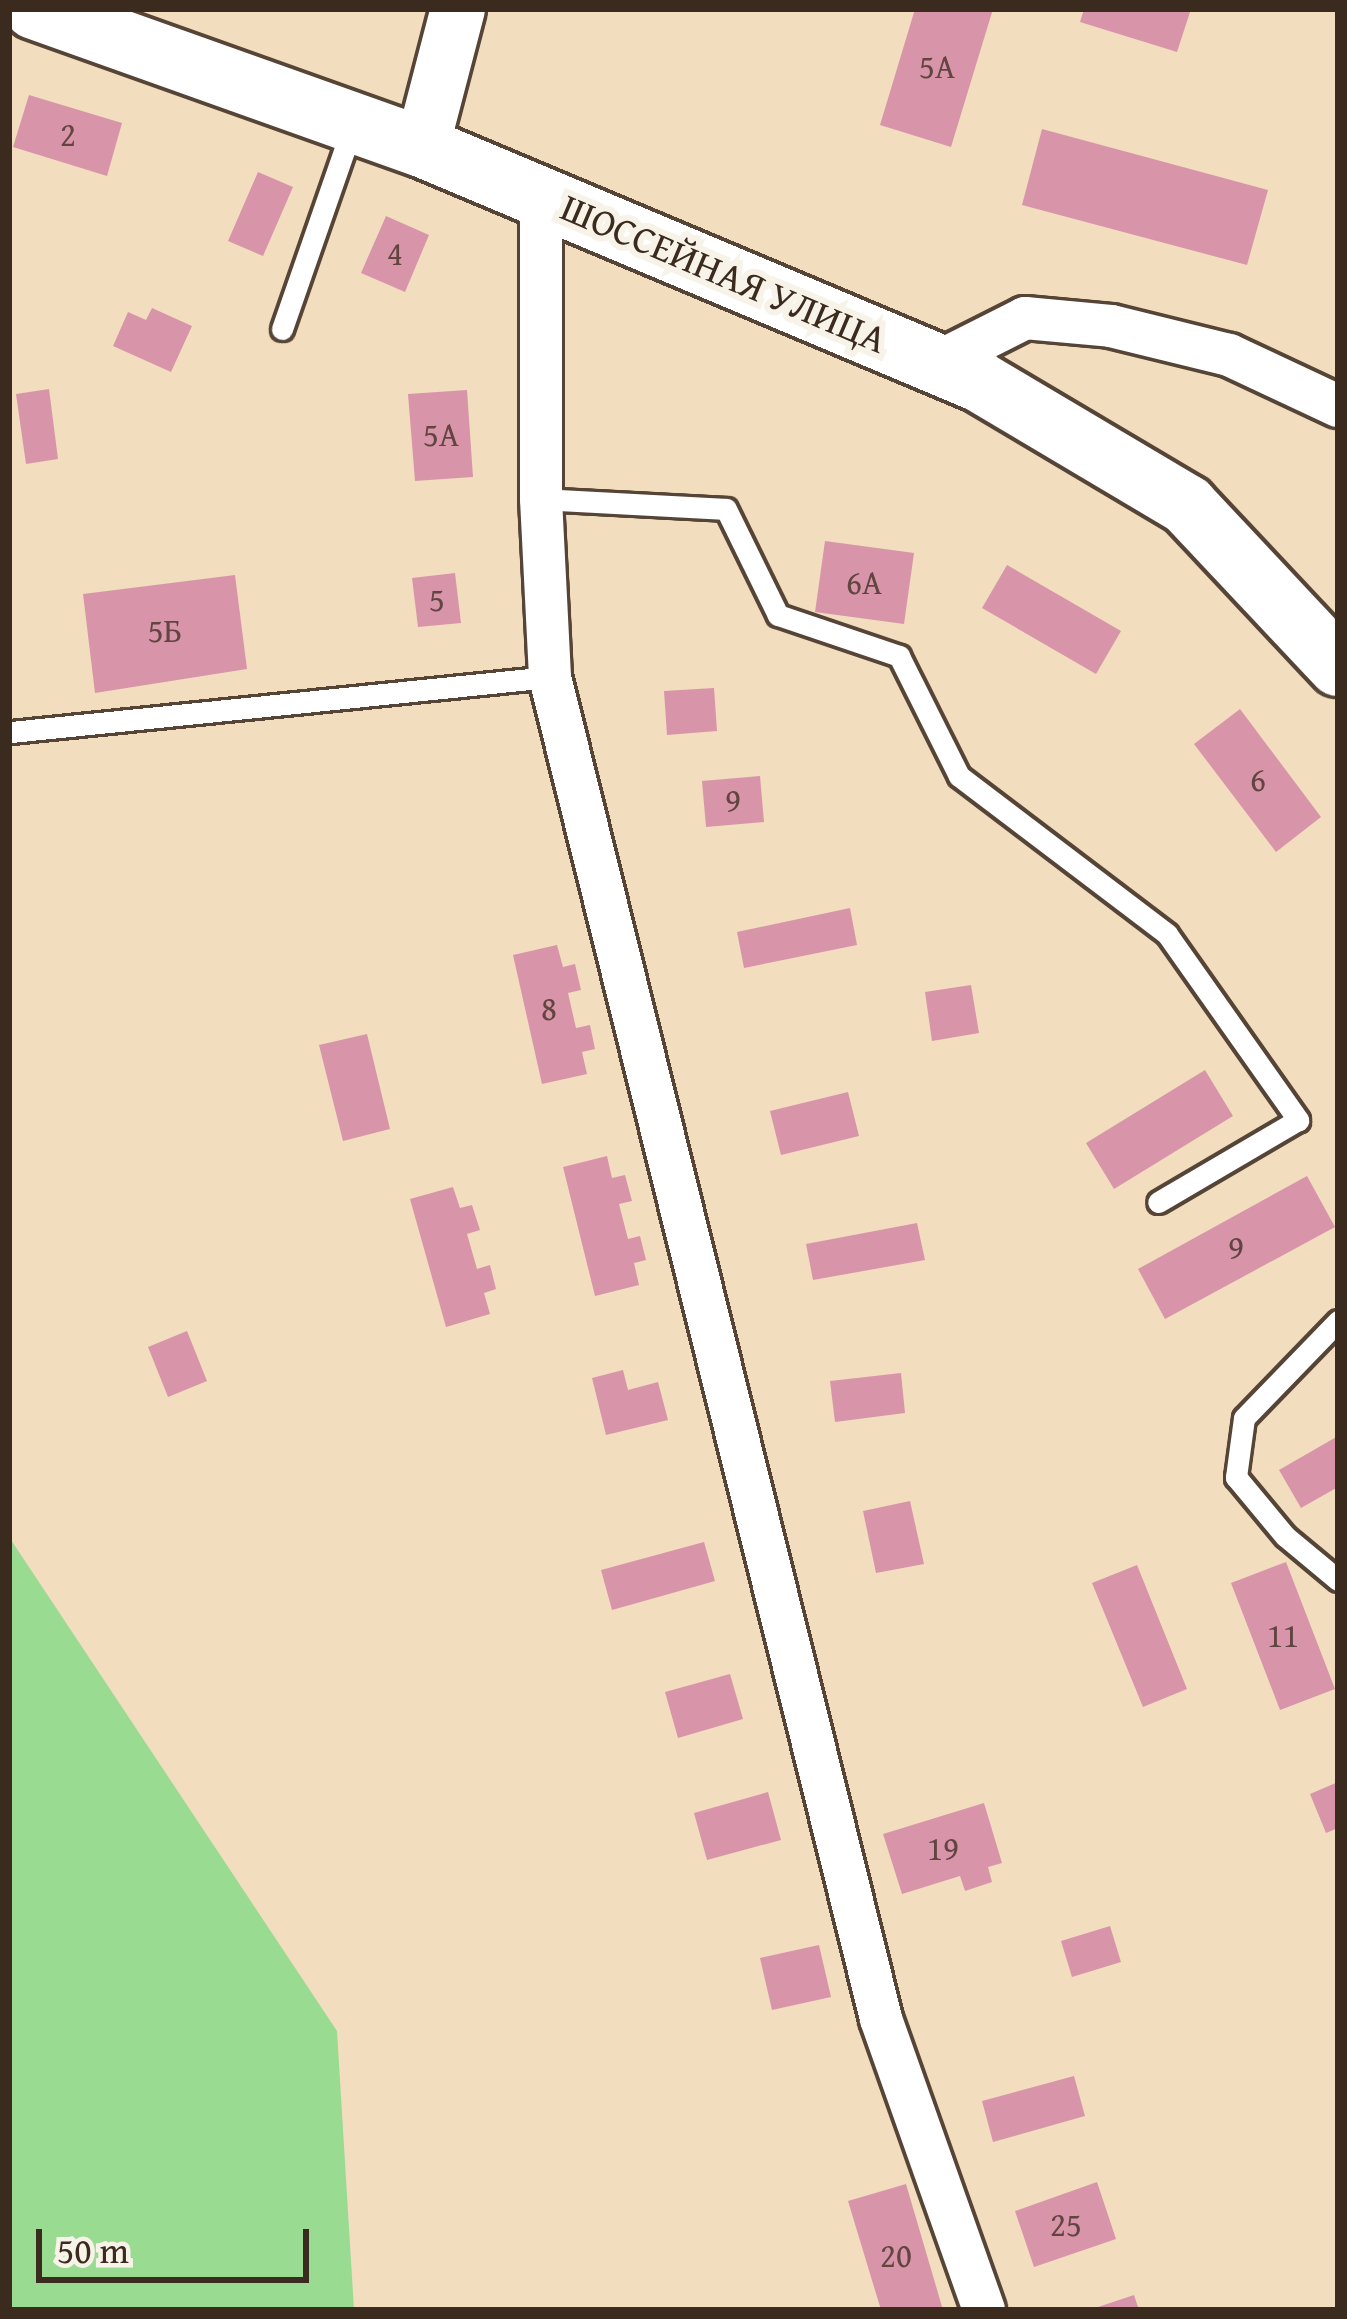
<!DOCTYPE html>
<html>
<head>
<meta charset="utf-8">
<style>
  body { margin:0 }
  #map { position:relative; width:1347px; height:2319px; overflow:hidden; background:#f2ddbf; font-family:"Gentium Book Plus",serif }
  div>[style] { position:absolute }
  .green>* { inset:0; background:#9adb92 }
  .building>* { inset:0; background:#d895aa }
  .roads { filter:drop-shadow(3px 0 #564536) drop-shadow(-3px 0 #564536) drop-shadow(0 3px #564536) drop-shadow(0 -3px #564536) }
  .service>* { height:21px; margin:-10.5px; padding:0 10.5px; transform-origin:10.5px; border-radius:10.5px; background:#fff }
  .minor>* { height:42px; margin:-21px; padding:0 21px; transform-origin:21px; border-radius:21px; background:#fff }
  .tertiary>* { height:54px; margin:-27px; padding:0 27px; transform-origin:27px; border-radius:27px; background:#fff }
  .secondary>* { height:60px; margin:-30px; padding:0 30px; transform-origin:30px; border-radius:30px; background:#fff }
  span { translate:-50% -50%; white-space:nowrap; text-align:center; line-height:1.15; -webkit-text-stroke:12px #f7f3e8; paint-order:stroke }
  .number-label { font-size:33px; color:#624541 }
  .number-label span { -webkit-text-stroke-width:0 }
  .street-label { font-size:39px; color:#3b2a1e }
  .frame { position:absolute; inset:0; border:12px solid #3b2a1e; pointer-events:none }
  .scale { position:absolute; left:36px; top:2229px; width:273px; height:54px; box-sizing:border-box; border:6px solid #3b2a1e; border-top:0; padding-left:15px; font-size:36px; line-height:42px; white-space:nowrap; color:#3b2a1e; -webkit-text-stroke:9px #f7f3e8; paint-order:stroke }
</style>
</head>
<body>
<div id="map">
  <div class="green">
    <i style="clip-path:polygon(9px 1537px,337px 2031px,354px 2310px,9px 2310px)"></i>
  </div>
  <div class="building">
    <i style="clip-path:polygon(915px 9px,993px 9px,951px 147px,880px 125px)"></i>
    <i style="clip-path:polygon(1084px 9px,1191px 9px,1177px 52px,1080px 22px)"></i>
    <i style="clip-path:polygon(29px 95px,122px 123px,107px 176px,13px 147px)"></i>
    <i style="clip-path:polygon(1042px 129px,1268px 190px,1247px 265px,1022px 205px)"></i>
    <i style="clip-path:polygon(258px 172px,293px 187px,263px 256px,228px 241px)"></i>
    <i style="clip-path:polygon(386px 216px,429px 235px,405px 292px,361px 273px)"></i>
    <i style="clip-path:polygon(152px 308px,192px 326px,171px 372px,113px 346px,128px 312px,146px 320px)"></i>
    <i style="clip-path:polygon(49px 389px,58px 459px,26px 464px,16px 394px)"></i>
    <i style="clip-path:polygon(467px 390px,473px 477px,415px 481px,408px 394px)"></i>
    <i style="clip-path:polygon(825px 541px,914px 553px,904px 624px,815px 612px)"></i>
    <i style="clip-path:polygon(1007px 565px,1121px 631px,1096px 674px,982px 608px)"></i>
    <i style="clip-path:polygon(455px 573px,461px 623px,418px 627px,412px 578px)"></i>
    <i style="clip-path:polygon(235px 575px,247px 669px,95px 693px,83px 594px)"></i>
    <i style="clip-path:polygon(714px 688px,717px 731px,667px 735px,664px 691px)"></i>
    <i style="clip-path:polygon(1240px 709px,1321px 817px,1276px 852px,1194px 744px)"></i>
    <i style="clip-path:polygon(760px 776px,764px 822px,706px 827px,702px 781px)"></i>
    <i style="clip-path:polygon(850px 908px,857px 945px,744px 968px,737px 932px)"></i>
    <i style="clip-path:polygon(557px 945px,563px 967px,575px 964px,581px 990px,568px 993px,576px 1028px,590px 1025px,595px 1049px,582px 1052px,587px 1074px,542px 1084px,513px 955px)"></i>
    <i style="clip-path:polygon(971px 985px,979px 1033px,932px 1041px,925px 992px)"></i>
    <i style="clip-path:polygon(367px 1034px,390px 1129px,343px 1141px,319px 1045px)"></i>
    <i style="clip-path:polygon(1205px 1070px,1233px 1116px,1114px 1189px,1086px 1143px)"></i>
    <i style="clip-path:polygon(848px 1092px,859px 1136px,781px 1155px,770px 1111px)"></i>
    <i style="clip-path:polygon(607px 1156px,612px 1178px,625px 1175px,632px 1201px,619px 1204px,628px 1239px,640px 1236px,646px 1260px,634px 1263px,639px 1285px,595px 1296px,563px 1167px)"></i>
    <i style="clip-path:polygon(1307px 1176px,1335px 1227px,1165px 1319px,1138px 1269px)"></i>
    <i style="clip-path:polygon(453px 1187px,460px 1208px,472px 1205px,480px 1230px,467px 1234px,477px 1269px,490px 1265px,496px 1289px,484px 1293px,490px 1314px,446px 1327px,410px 1199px)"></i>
    <i style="clip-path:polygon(917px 1223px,925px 1260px,813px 1280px,806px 1244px)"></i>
    <i style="clip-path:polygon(187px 1331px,207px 1381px,168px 1397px,148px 1347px)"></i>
    <i style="clip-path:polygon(623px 1370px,628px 1390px,658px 1382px,668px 1420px,606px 1435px,592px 1378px)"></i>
    <i style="clip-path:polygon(901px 1373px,905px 1413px,835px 1422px,830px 1381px)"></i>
    <i style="clip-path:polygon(1338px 1436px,1338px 1487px,1301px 1508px,1279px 1470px)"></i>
    <i style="clip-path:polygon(910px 1501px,924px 1564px,876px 1573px,863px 1511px)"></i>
    <i style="clip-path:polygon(704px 1542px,715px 1581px,612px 1610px,601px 1570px)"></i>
    <i style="clip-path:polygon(1286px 1562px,1335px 1689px,1280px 1710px,1231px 1583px)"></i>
    <i style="clip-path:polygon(1137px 1565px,1187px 1689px,1143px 1707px,1092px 1583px)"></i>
    <i style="clip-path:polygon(730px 1674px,743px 1719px,678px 1738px,665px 1692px)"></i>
    <i style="clip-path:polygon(1338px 1782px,1338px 1828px,1326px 1833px,1310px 1794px)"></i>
    <i style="clip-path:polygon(768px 1792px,781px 1840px,707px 1860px,694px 1813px)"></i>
    <i style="clip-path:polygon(984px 1803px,1002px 1863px,988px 1867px,992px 1882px,965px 1891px,960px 1876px,902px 1894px,883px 1834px)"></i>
    <i style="clip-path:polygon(1110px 1926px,1121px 1962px,1072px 1977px,1061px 1941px)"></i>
    <i style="clip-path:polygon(819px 1945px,831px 1997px,772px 2010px,760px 1958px)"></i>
    <i style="clip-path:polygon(1074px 2076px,1085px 2116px,993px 2142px,982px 2101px)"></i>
    <i style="clip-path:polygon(1097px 2182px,1116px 2239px,1034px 2267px,1015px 2211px)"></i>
    <i style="clip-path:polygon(906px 2184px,943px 2310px,881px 2310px,848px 2201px)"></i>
    <i style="clip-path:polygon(1134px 2295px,1139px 2310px,1093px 2310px,1092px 2309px)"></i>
  </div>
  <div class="roads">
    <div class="service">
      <i style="left:282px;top:329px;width:216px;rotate:-70.8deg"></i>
      <i style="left:541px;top:499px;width:185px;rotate:3.1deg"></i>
      <i style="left:726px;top:509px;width:118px;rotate:63.9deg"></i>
      <i style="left:778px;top:615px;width:128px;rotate:18.7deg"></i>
      <i style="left:899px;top:656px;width:134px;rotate:63.4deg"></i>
      <i style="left:959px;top:776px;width:261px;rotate:37.2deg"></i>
      <i style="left:1167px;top:934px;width:228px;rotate:54.8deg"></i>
      <i style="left:1298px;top:1120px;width:162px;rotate:149.6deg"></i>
      <i style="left:11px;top:732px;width:542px;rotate:-5.83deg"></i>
      <i style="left:1338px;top:1321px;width:135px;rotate:134.1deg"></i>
      <i style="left:1244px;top:1418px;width:60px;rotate:97.7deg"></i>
      <i style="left:1236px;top:1477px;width:77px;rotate:50.3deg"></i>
      <i style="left:1285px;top:1536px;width:69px;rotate:39.7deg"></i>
    </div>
    <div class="minor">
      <i style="left:541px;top:195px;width:304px;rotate:90deg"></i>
      <i style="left:541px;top:499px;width:178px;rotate:87.1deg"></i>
      <i style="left:550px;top:677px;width:1382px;rotate:76.14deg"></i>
      <i style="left:881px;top:2019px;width:309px;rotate:70.5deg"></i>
      <i style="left:936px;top:363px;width:100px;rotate:-26.8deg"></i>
      <i style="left:1025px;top:318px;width:86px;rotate:5.3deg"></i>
      <i style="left:1111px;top:326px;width:122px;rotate:13.8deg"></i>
      <i style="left:1229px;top:355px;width:120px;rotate:25.1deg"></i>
    </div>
    <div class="tertiary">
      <i style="left:422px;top:147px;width:143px;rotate:-75.4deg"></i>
    </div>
    <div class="secondary">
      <i style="left:34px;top:9px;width:412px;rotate:19.6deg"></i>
      <i style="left:422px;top:147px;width:605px;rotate:22.84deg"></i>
      <i style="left:980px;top:382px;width:241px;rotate:30.7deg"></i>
      <i style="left:1187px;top:505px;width:221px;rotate:46.8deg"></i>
    </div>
  </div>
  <div class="number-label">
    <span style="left:937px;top:67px">5А</span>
    <span style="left:68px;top:135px">2</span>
    <span style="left:395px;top:254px">4</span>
    <span style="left:441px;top:435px">5А</span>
    <span style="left:864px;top:583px">6А</span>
    <span style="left:437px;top:600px">5</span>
    <span style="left:165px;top:631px">5Б</span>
    <span style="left:1258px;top:780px">6</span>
    <span style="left:733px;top:801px">9</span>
    <span style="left:549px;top:1009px">8</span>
    <span style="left:1236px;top:1248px">9</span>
    <span style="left:1283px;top:1636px">11</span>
    <span style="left:943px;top:1849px">19</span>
    <span style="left:1066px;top:2225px">25</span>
    <span style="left:896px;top:2256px">20</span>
  </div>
  <div class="street-label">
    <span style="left:724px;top:273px;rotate:23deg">ШОССЕЙНАЯ УЛИЦА</span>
  </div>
  <div class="frame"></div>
  <div class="scale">50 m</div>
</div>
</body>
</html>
